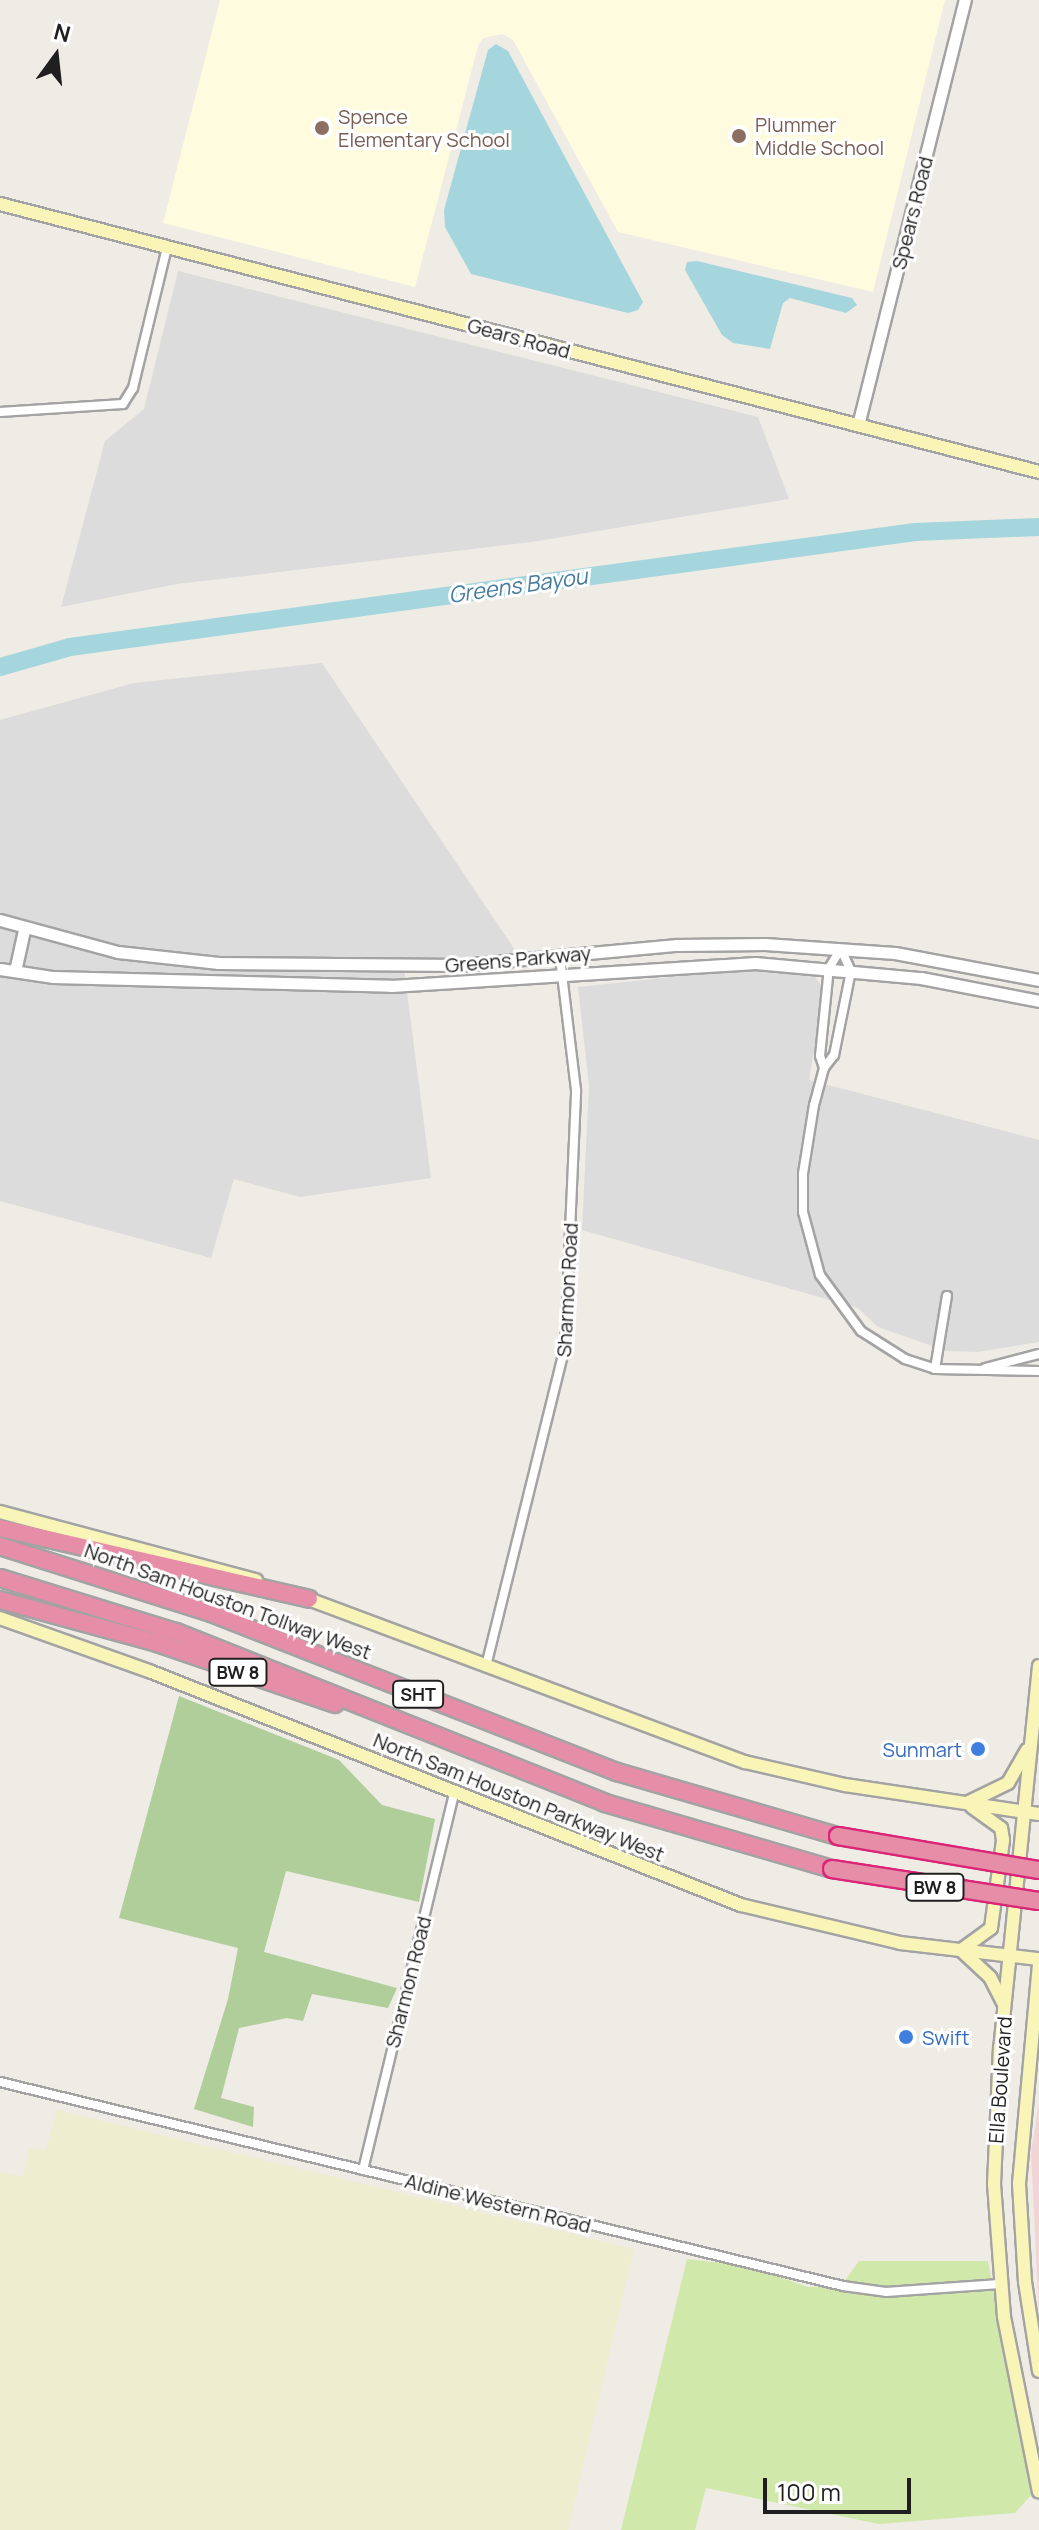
<!DOCTYPE html>
<html>
<head>
<meta charset="utf-8">
<style>
  body { margin:0 }
  #map { position:relative; width:1039px; height:2530px; overflow:hidden; background:#efebe5; font-family:Manrope,sans-serif }
  div>[style] { position:absolute }
  .residential>* { inset:0; background:#dddcdc }
  .commercial>* { inset:0; background:#f0d4d6 }
  .education>* { inset:0; background:#fffbdf }
  .farmland>* { inset:0; background:#eeedd0 }
  .grass>* { inset:0; background:#d0e9ab }
  .forest>* { inset:0; background:#afce9a }
  .water>* { inset:0; background:#a6d6dd }
  .river>* { height:18px; margin:-9px; padding:0 9px; transform-origin:9px; border-radius:9px; background:#a6d6dd }
  .roads { filter:drop-shadow(2px 0 #a3a3a3) drop-shadow(-2px 0 #a3a3a3) drop-shadow(0 2px #a3a3a3) drop-shadow(0 -2px #a3a3a3) }
  .minor>* { height:8px; margin:-4px; padding:0 4px; transform-origin:4px; border-radius:4px; background:#fff }
  .tertiary>* { height:11px; margin:-5.5px; padding:0 5.5px; transform-origin:5.5px; border-radius:5.5px; background:#fff }
  .secondary>* { height:12px; margin:-6px; padding:0 6px; transform-origin:6px; border-radius:6px; background:#f9f5b9 }
  .motorway>* { height:16px; margin:-8px; padding:0 8px; transform-origin:8px; border-radius:8px; background:#e68da7 }
  .bridges { filter:drop-shadow(2px 0 #da2677) drop-shadow(-2px 0 #da2677) drop-shadow(0 2px #da2677) drop-shadow(0 -2px #da2677) }
  .motorway-bridge>* { height:16px; margin:-8px; padding:0 8px; transform-origin:8px; border-radius:8px; background:#e68da7 }
  .dots>* { width:22px; height:22px; translate:-50% -50%; box-sizing:border-box; border:4px solid #fff; border-radius:50% }
  span { translate:-50% -50%; white-space:nowrap; text-align:center; line-height:1.15; -webkit-text-stroke:6px #fff; paint-order:stroke }
  .shield-label span { padding:2px 6px; background:#fff; border:2px solid; border-radius:6px; -webkit-text-stroke-width:0 }
  .shield-label { font-size:18px; color:#1f1f1f; font-weight:700 }
  .education-label { font-size:20px; color:#785e54 }
  .left { translate:0 -50%; text-align:left }
  .street-label { font-size:20px; color:#1f1f1f }
  .shop-label { font-size:20px; color:#366cbe }
  .right { translate:-100% -50%; text-align:right }
  .water-label { font-size:22px; color:#457b9e; font-style:italic }
  .north { position:absolute; left:16px; top:16px; width:80px; height:80px; -webkit-text-stroke:6px #fff; paint-order:stroke; rotate:15deg; font-size:22px; font-weight:700; line-height:32px; text-align:center; color:#1f1f1f }
  .north::after { content:''; display:block; margin:auto; width:28px; height:36px; background:#1f1f1f; clip-path:polygon(50% 0,100% 100%,50% 72%,0 100%) }
  .scale { position:absolute; left:763px; top:2478px; width:148px; height:36px; box-sizing:border-box; border:4px solid #1f1f1f; border-top:0; padding-left:10px; font-size:24px; line-height:28px; white-space:nowrap; color:#1f1f1f; -webkit-text-stroke:6px #fff; paint-order:stroke }
</style>
</head>
<body>
<div id="map">
  <div class="residential">
    <i style="clip-path:polygon(178px 271px,758px 417px,789px 499px,532px 542px,177px 584px,61px 607px,105px 441px,144px 409px)"></i>
    <i style="clip-path:polygon(322px 663px,517px 953px,403px 961px,431px 1178px,300px 1197px,234px 1179px,211px 1258px,0 1201px,0 720px,134px 683px)"></i>
    <i style="clip-path:polygon(756px 968px,812px 973px,824px 989px,809px 1080px,1039px 1140px,1039px 1342px,977px 1352px,947px 1351px,878px 1327px,858px 1308px,582px 1230px,589px 1086px,578px 987px)"></i>
  </div>
  <div class="commercial">
    <i style="clip-path:polygon(1039px 2102px,1039px 2314px,1031px 2153px)"></i>
  </div>
  <div class="education">
    <i style="clip-path:polygon(220px 0,945px 0,873px 292px,618px 232px,513px 40px,502px 34px,483px 38px,478px 46px,415px 287px,163px 223px)"></i>
  </div>
  <div class="farmland">
    <i style="clip-path:polygon(57px 2110px,634px 2249px,568px 2530px,0 2530px,0 2172px,23px 2177px,29px 2148px,46px 2150px)"></i>
  </div>
  <div class="grass">
    <i style="clip-path:polygon(687px 2259px,747px 2266px,808px 2287px,841px 2286px,859px 2261px,988px 2261px,1031px 2495px,1015px 2513px,879px 2524px,706px 2488px,695px 2530px,621px 2530px)"></i>
  </div>
  <div class="forest">
    <i style="clip-path:polygon(179px 1696px,339px 1760px,382px 1805px,435px 1819px,419px 1902px,286px 1871px,264px 1952px,397px 1988px,388px 2008px,312px 1994px,303px 2021px,287px 2018px,239px 2028px,221px 2098px,254px 2107px,253px 2127px,194px 2109px,228px 1999px,238px 1948px,119px 1918px)"></i>
  </div>
  <div class="water">
    <i style="clip-path:polygon(496px 44px,508px 51px,643px 302px,638px 310px,628px 313px,471px 274px,445px 227px,444px 210px,488px 50px)"></i>
    <i style="clip-path:polygon(697px 261px,852px 298px,857px 305px,846px 313px,790px 298px,783px 303px,770px 349px,733px 343px,722px 335px,685px 270px,687px 262px)"></i>
  </div>
  <div class="river">
    <i style="left:0;top:667px;width:73px;rotate:-15.9deg"></i>
    <i style="left:70px;top:647px;width:853px;rotate:-7.75deg"></i>
    <i style="left:915px;top:532px;width:124px;rotate:-2.3deg"></i>
  </div>
  <div class="roads">
    <div class="minor">
      <i style="left:0;top:412px;width:123px;rotate:-3.7deg"></i>
      <i style="left:123px;top:404px;width:19px;rotate:-58deg"></i>
      <i style="left:133px;top:388px;width:145px;rotate:-76.4deg"></i>
      <i style="left:841px;top:949px;width:24px;rotate:66deg"></i>
      <i style="left:851px;top:971px;width:86px;rotate:101.4deg"></i>
      <i style="left:834px;top:1055px;width:16px;rotate:128deg"></i>
      <i style="left:824px;top:1068px;width:38px;rotate:105deg"></i>
      <i style="left:814px;top:1105px;width:70px;rotate:99.1deg"></i>
      <i style="left:803px;top:1174px;width:38px;rotate:90deg"></i>
      <i style="left:803px;top:1212px;width:65px;rotate:74.9deg"></i>
      <i style="left:820px;top:1275px;width:69px;rotate:53.8deg"></i>
      <i style="left:861px;top:1331px;width:52px;rotate:32.5deg"></i>
      <i style="left:905px;top:1359px;width:32px;rotate:18deg"></i>
      <i style="left:935px;top:1369px;width:104px;rotate:1.1deg"></i>
      <i style="left:824px;top:1068px;width:13px;rotate:-108deg"></i>
      <i style="left:820px;top:1056px;width:88px;rotate:-84.2deg"></i>
      <i style="left:829px;top:968px;width:22px;rotate:-58deg"></i>
      <i style="left:985px;top:1368px;width:56px;rotate:-14.5deg"></i>
      <i style="left:935px;top:1369px;width:74px;rotate:-80.7deg"></i>
      <i style="left:487px;top:1662px;width:325px;rotate:-76.1deg"></i>
      <i style="left:565px;top:1346px;width:256px;rotate:-87.5deg"></i>
      <i style="left:576px;top:1090px;width:134px;rotate:-96.9deg"></i>
      <i style="left:0;top:2082px;width:867px;rotate:13.6deg"></i>
      <i style="left:843px;top:2286px;width:43px;rotate:7.9deg"></i>
      <i style="left:886px;top:2292px;width:114px;rotate:-4deg"></i>
      <i style="left:363px;top:2170px;width:387px;rotate:-76.4deg"></i>
    </div>
    <div class="tertiary">
      <i style="left:858px;top:425px;width:438px;rotate:-75.9deg"></i>
      <i style="left:0;top:920px;width:122px;rotate:15.2deg"></i>
      <i style="left:118px;top:952px;width:101px;rotate:6.3deg"></i>
      <i style="left:218px;top:963px;width:242px;rotate:0.5deg"></i>
      <i style="left:460px;top:965px;width:218px;rotate:-5.3deg"></i>
      <i style="left:677px;top:945px;width:88px;rotate:-0.7deg"></i>
      <i style="left:765px;top:944px;width:130px;rotate:4deg"></i>
      <i style="left:895px;top:953px;width:147px;rotate:10.6deg"></i>
      <i style="left:0;top:969px;width:54px;rotate:8.6deg"></i>
      <i style="left:53px;top:977px;width:338px;rotate:1.5deg"></i>
      <i style="left:391px;top:986px;width:365px;rotate:-3.6deg"></i>
      <i style="left:755px;top:963px;width:167px;rotate:5.2deg"></i>
      <i style="left:921px;top:978px;width:120px;rotate:11deg"></i>
      <i style="left:15px;top:971px;width:42px;rotate:-77.6deg"></i>
    </div>
    <div class="secondary">
      <i style="left:0;top:204px;width:1073px;rotate:14.46deg"></i>
      <i style="left:0;top:1512px;width:265px;rotate:14.9deg"></i>
      <i style="left:303px;top:1597px;width:472px;rotate:20.5deg"></i>
      <i style="left:745px;top:1762px;width:103px;rotate:13deg"></i>
      <i style="left:845px;top:1785px;width:196px;rotate:8.5deg"></i>
      <i style="left:0;top:1618px;width:158px;rotate:19.6deg"></i>
      <i style="left:149px;top:1671px;width:637px;rotate:21.57deg"></i>
      <i style="left:741px;top:1905px;width:163px;rotate:13.4deg"></i>
      <i style="left:900px;top:1943px;width:140px;rotate:6.6deg"></i>
      <i style="left:1039px;top:1666px;width:383px;rotate:95.8deg"></i>
      <i style="left:1000px;top:2047px;width:137px;rotate:92.5deg"></i>
      <i style="left:994px;top:2184px;width:133px;rotate:85.7deg"></i>
      <i style="left:1004px;top:2317px;width:178px;rotate:78.7deg"></i>
      <i style="left:969px;top:1802px;width:43px;rotate:-26deg"></i>
      <i style="left:1008px;top:1783px;width:38px;rotate:-60deg"></i>
      <i style="left:961px;top:1950px;width:37px;rotate:-36deg"></i>
      <i style="left:991px;top:1928px;width:89px;rotate:-82.2deg"></i>
      <i style="left:1003px;top:1840px;width:12px;rotate:-99deg"></i>
      <i style="left:1001px;top:1828px;width:36px;rotate:-144deg"></i>
      <i style="left:961px;top:1950px;width:40px;rotate:43deg"></i>
      <i style="left:990px;top:1977px;width:29px;rotate:63deg"></i>
      <i style="left:1039px;top:1964px;width:221px;rotate:95.2deg"></i>
      <i style="left:1019px;top:2184px;width:98px;rotate:86.5deg"></i>
      <i style="left:1025px;top:2282px;width:90px;rotate:81.1deg"></i>
    </div>
    <div class="motorway">
      <i style="left:0;top:1528px;width:317px;rotate:12.9deg"></i>
      <i style="left:0;top:1546px;width:221px;rotate:17.6deg"></i>
      <i style="left:211px;top:1613px;width:436px;rotate:21.4deg"></i>
      <i style="left:617px;top:1772px;width:230px;rotate:16.2deg"></i>
      <i style="left:0;top:1578px;width:184px;rotate:17.1deg"></i>
      <i style="left:176px;top:1632px;width:462px;rotate:21.7deg"></i>
      <i style="left:605px;top:1803px;width:236px;rotate:16.2deg"></i>
      <i style="left:0;top:1600px;width:163px;rotate:15.3deg"></i>
      <i style="left:157px;top:1643px;width:188px;rotate:18.9deg"></i>
    </div>
  </div>
  <div class="bridges">
    <div class="motorway-bridge">
      <i style="left:838px;top:1836px;width:204px;rotate:9.6deg"></i>
      <i style="left:832px;top:1869px;width:209px;rotate:8.8deg"></i>
    </div>
  </div>
  <div class="dots">
    <i style="left:322px;top:128px;background:#8d6e63"></i>
    <i style="left:739px;top:136px;background:#8d6e63"></i>
    <i style="left:978px;top:1749px;background:#3f7fe0"></i>
    <i style="left:906px;top:2037px;background:#3f7fe0"></i>
  </div>
  <div class="shield-label">
    <span style="left:238px;top:1672px">BW 8</span>
    <span style="left:418px;top:1694px">SHT</span>
    <span style="left:935px;top:1887px">BW 8</span>
  </div>
  <div class="education-label">
    <span class="left" style="left:338px;top:128px">Spence<br>Elementary School</span>
    <span class="left" style="left:755px;top:136px">Plummer<br>Middle School</span>
  </div>
  <div class="street-label">
    <span style="left:912px;top:213px;rotate:-76deg">Spears Road</span>
    <span style="left:519px;top:338px;rotate:15deg">Gears Road</span>
    <span style="left:518px;top:959px;rotate:-5deg">Greens Parkway</span>
    <span style="left:567px;top:1290px;rotate:-87deg">Sharmon Road</span>
    <span style="left:228px;top:1601px;rotate:20deg">North Sam Houston Tollway West</span>
    <span style="left:519px;top:1797px;rotate:22deg">North Sam Houston Parkway West</span>
    <span style="left:408px;top:1982px;rotate:-76deg">Sharmon Road</span>
    <span style="left:1000px;top:2080px;rotate:-86deg">Ella Boulevard</span>
    <span style="left:498px;top:2203px;rotate:14deg">Aldine Western Road</span>
  </div>
  <div class="shop-label">
    <span class="right" style="left:962px;top:1749px">Sunmart</span>
    <span class="left" style="left:922px;top:2037px">Swift</span>
  </div>
  <div class="water-label">
    <span style="left:518px;top:586px;rotate:-8deg">Greens Bayou</span>
  </div>
  <div class="north">N</div>
  <div class="scale">100 m</div>
</div>
</body>
</html>
